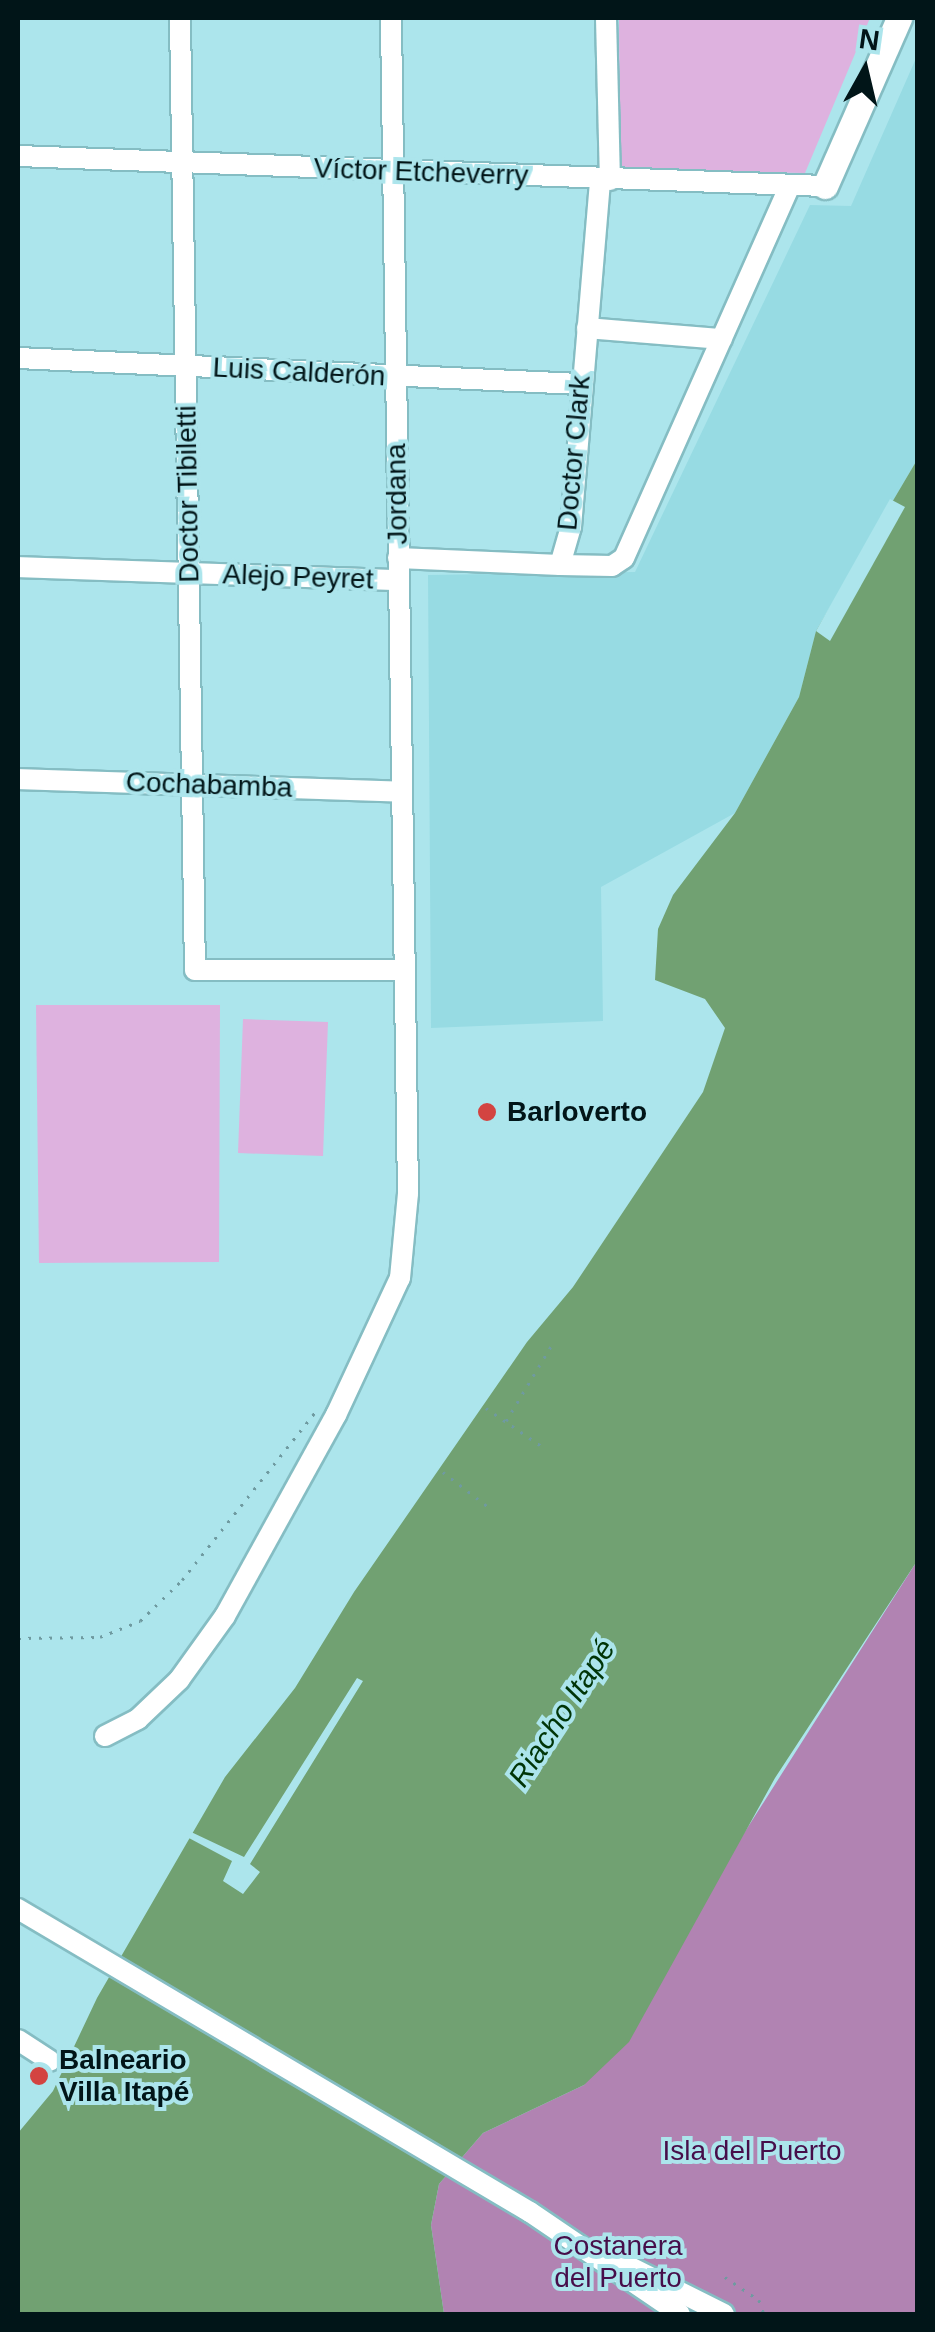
<!DOCTYPE html>
<html>
<head>
<meta charset="utf-8">
<style>
  body { margin:0 }
  #map { position:relative; width:935px; height:2332px; overflow:hidden; background:#ace5ec; font-family:Arial,sans-serif }
  div>[style] { position:absolute }
  .built>* { inset:0; background:#97dbe3 }
  .green>* { inset:0; background:#deb2df }
  .forest>* { inset:0; background:#b183b2 }
  .water>* { inset:0; background:#71a172 }
  .pier>* { inset:0; background:#ace5ec }
  .path>* { height:2.5px; margin-top:-1.25px; transform-origin:0; background:repeating-linear-gradient(90deg,#6f9aa0 0 2.5px,transparent 0 10.5px) }
  .roads { filter:drop-shadow(2px 0 #85bdc3) drop-shadow(-2px 0 #85bdc3) drop-shadow(0 2px #85bdc3) drop-shadow(0 -2px #85bdc3) }
  .minor>* { height:20px; margin:-10px; padding:0 10px; transform-origin:10px; border-radius:10px; background:#fff }
  .major>* { height:25px; margin:-12.5px; padding:0 12.5px; transform-origin:12.5px; border-radius:12.5px; background:#fff }
  .dots>* { width:28px; height:28px; translate:-50% -50%; box-sizing:border-box; border:5px solid #ace5ec; border-radius:50% }
  span { translate:-50% -50%; white-space:nowrap; text-align:center; line-height:1.15; -webkit-text-stroke:8px #ace5ec; paint-order:stroke }
  .street-label { font-size:28px; color:#011518 }
  .poi-label { font-size:28px; color:#011518; font-weight:700 }
  .left { translate:0 -50%; text-align:left }
  .park-label { font-size:28px; color:#460e4a }
  .water-label { font-size:30px; color:#003507; font-style:italic }
  .frame { position:absolute; inset:0; border:20px solid #011518; pointer-events:none }
  .north { position:absolute; left:815px; top:20px; width:100px; height:100px; -webkit-text-stroke:8px #ace5ec; paint-order:stroke; rotate:8deg; font-size:28px; font-weight:700; line-height:40px; text-align:center; color:#011518 }
  .north::after { content:''; display:block; margin:auto; width:35px; height:45px; background:#011518; clip-path:polygon(50% 0,100% 100%,50% 72%,0 100%) }
</style>
</head>
<body>
<div id="map">
  <div class="built">
    <i style="clip-path:polygon(917px 56px,917px 460px,816px 631px,799px 697px,735px 813px,601px 887px,603px 1021px,431px 1028px,428px 575px,635px 572px,810px 205px,851px 206px)"></i>
  </div>
  <div class="green">
    <i style="clip-path:polygon(619px 18px,870px 18px,805px 173px,620px 170px)"></i>
    <i style="clip-path:polygon(36px 1005px,220px 1005px,219px 1262px,39px 1263px)"></i>
    <i style="clip-path:polygon(243px 1019px,328px 1022px,323px 1156px,238px 1153px)"></i>
  </div>
  <div class="forest">
    <i style="clip-path:polygon(917px 1561px,917px 2314px,444px 2314px,431px 2225px,439px 2184px,483px 2133px,584px 2085px)"></i>
  </div>
  <div class="water">
    <i style="clip-path:polygon(917px 460px,917px 1561px,775px 1778px,629px 2042px,584px 2085px,483px 2133px,439px 2184px,431px 2225px,444px 2314px,18px 2314px,18px 2133px,53px 2091px,97px 1998px,225px 1777px,295px 1688px,354px 1592px,527px 1342px,573px 1287px,703px 1092px,725px 1028px,705px 999px,655px 980px,658px 929px,673px 895px,735px 813px,799px 697px,816px 631px)"></i>
  </div>
  <div class="pier">
    <i style="clip-path:polygon(890px 499px,905px 507px,830px 641px,816px 631px)"></i>
    <i style="clip-path:polygon(357px 1678px,363px 1681px,250px 1864px,260px 1872px,243px 1894px,223px 1881px,232px 1861px,187px 1837px,189px 1831px,244px 1857px)"></i>
  </div>
  <div class="path">
    <i style="left:486px;top:1408px;width:69px;rotate:34.4deg"></i>
    <i style="left:506px;top:1421px;width:87px;rotate:-59deg"></i>
    <i style="left:443px;top:1472px;width:61px;rotate:37.6deg"></i>
    <i style="left:18px;top:1638px;width:82px;rotate:-0.7deg"></i>
    <i style="left:100px;top:1637px;width:43px;rotate:-21.8deg"></i>
    <i style="left:140px;top:1621px;width:59px;rotate:-44.3deg"></i>
    <i style="left:182px;top:1580px;width:214px;rotate:-51.6deg"></i>
    <i style="left:725px;top:2277px;width:41px;rotate:34.1deg"></i>
    <i style="left:759px;top:2300px;width:15px;rotate:70deg"></i>
  </div>
  <div class="roads">
    <div class="minor">
      <i style="left:180px;top:18px;width:952px;rotate:89.1deg"></i>
      <i style="left:195px;top:970px;width:209px"></i>
      <i style="left:606px;top:18px;width:162px;rotate:88.6deg"></i>
      <i style="left:18px;top:156px;width:808px;rotate:2.13deg"></i>
      <i style="left:587px;top:328px;width:135px;rotate:4.7deg"></i>
      <i style="left:18px;top:358px;width:563px;rotate:2.65deg"></i>
      <i style="left:398px;top:558px;width:162px;rotate:2.5deg"></i>
      <i style="left:560px;top:565px;width:40px;rotate:-74deg"></i>
      <i style="left:571px;top:527px;width:348px;rotate:-85.2deg"></i>
      <i style="left:560px;top:565px;width:52px;rotate:1.1deg"></i>
      <i style="left:612px;top:566px;width:14px;rotate:-34deg"></i>
      <i style="left:624px;top:558px;width:406px;rotate:-66deg"></i>
      <i style="left:18px;top:567px;width:380px;rotate:2deg"></i>
      <i style="left:18px;top:779px;width:383px;rotate:1.9deg"></i>
      <i style="left:105px;top:1736px;width:37px;rotate:-27deg"></i>
      <i style="left:138px;top:1719px;width:57px;rotate:-43.6deg"></i>
      <i style="left:179px;top:1680px;width:79px;rotate:-54.3deg"></i>
      <i style="left:225px;top:1616px;width:230px;rotate:-61.1deg"></i>
      <i style="left:336px;top:1415px;width:151px;rotate:-65deg"></i>
      <i style="left:400px;top:1278px;width:84px;rotate:-84.6deg"></i>
      <i style="left:408px;top:1194px;width:1176px;rotate:-90.83deg"></i>
      <i style="left:18px;top:1909px;width:595px;rotate:30.62deg"></i>
      <i style="left:530px;top:2212px;width:181px;rotate:34.2deg"></i>
      <i style="left:18px;top:2040px;width:38px;rotate:33deg"></i>
      <i style="left:622px;top:2263px;width:114px;rotate:26.6deg"></i>
    </div>
    <div class="major">
      <i style="left:825px;top:186px;width:184px;rotate:-66.2deg"></i>
    </div>
  </div>
  <div class="dots">
    <i style="left:487px;top:1112px;background:#d34441"></i>
    <i style="left:39px;top:2076px;background:#d34441"></i>
  </div>
  <div class="street-label">
    <span style="left:421px;top:172px;rotate:2deg">Víctor Etcheverry</span>
    <span style="left:299px;top:372px;rotate:3deg">Luis Calderón</span>
    <span style="left:574px;top:453px;rotate:-85deg">Doctor Clark</span>
    <span style="left:188px;top:494px;rotate:-91deg">Doctor Tibiletti</span>
    <span style="left:397px;top:494px;rotate:-91deg">Jordana</span>
    <span style="left:298px;top:577px;rotate:2deg">Alejo Peyret</span>
    <span style="left:209px;top:785px;rotate:2deg">Cochabamba</span>
  </div>
  <div class="poi-label">
    <span class="left" style="left:507px;top:1112px">Barloverto</span>
    <span class="left" style="left:59px;top:2076px">Balneario<br>Villa Itapé</span>
  </div>
  <div class="park-label">
    <span style="left:752px;top:2151px">Isla del Puerto</span>
    <span style="left:618px;top:2262px">Costanera<br>del Puerto</span>
  </div>
  <div class="water-label">
    <span style="left:562px;top:1713px;rotate:-57deg">Riacho Itapé</span>
  </div>
  <div class="frame"></div>
  <div class="north">N</div>
</div>
</body>
</html>
